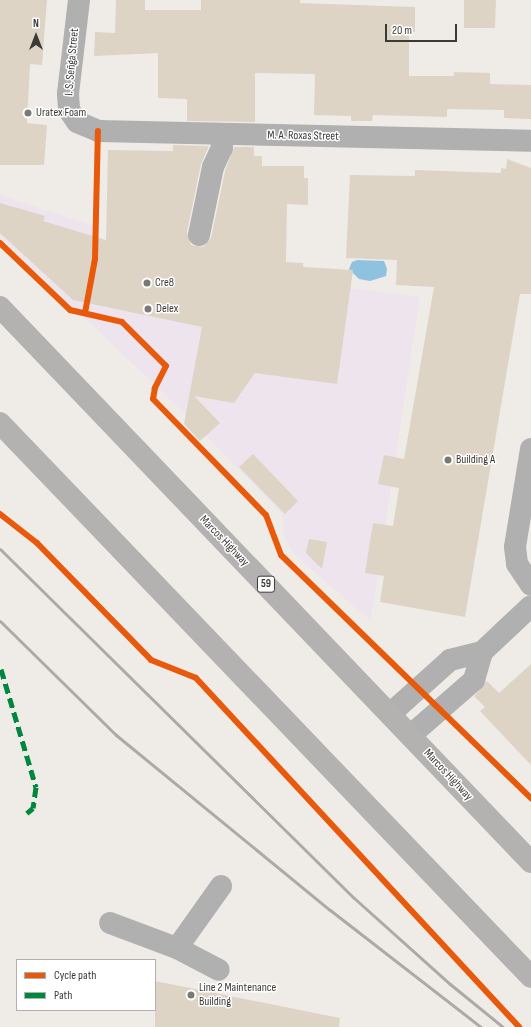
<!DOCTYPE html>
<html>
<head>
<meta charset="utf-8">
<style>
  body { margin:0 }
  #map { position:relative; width:531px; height:1027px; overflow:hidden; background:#efece8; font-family:"Sofia Sans Condensed",sans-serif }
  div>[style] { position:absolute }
  .commercial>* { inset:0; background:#ede4ed }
  .water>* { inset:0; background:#8ec2df }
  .building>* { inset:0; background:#ddd4c5 }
  .minor>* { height:22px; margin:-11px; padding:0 11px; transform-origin:11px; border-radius:11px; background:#b0b0b0 }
  .major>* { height:22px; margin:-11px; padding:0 11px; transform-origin:11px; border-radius:11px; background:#b4b2b1 }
  .rail>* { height:3px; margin:-1.5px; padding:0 1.5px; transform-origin:1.5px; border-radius:1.5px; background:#acaaa8 }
  .quiet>* { height:5px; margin-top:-2.5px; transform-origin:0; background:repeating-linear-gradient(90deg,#00873e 0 10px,transparent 0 15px) }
  .cycleway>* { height:6px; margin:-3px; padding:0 3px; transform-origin:3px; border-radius:3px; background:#e8590c }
  .dots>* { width:11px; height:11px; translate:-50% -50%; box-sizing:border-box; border:2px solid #fff; border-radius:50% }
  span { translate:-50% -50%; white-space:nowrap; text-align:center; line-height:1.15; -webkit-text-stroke:3px #fff; paint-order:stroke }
  .shield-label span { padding:1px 3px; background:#fff; border:1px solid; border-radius:3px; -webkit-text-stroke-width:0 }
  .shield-label { font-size:11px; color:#3c3a37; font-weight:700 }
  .street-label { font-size:12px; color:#3c3a37 }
  .poi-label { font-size:12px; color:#3c3a37 }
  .left { translate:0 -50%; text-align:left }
  .legend { position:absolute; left:16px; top:959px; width:140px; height:52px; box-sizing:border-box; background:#fff; border:1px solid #b1b0af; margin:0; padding:5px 7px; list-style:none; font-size:12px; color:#3c3a37 }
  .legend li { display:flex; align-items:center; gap:8px; height:20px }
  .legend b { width:20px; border:1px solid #b1b0af }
  .north { position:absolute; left:16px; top:16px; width:40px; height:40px; -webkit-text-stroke:3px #fff; paint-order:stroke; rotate:0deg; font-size:11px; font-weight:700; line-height:16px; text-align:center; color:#3c3a37 }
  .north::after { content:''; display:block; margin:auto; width:14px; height:18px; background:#3c3a37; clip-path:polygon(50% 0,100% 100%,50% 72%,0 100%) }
  .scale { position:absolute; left:385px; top:24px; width:72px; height:18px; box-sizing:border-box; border:2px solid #3c3a37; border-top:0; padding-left:5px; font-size:12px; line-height:14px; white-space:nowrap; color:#3c3a37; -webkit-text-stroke:3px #fff; paint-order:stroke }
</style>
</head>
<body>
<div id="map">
  <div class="commercial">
    <i style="clip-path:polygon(0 195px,92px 226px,103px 256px,420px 297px,371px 621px,295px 555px,283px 535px,283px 515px,177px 406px,0 237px)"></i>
  </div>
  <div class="water">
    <i style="clip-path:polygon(357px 260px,384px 261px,387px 269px,386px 276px,370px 281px,359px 279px,349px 269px,352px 262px)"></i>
  </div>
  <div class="building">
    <i style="clip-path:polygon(0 0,47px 0,42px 65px,30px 64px,27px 123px,47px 125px,44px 165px,0 165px)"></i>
    <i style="clip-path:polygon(116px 0,145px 0,145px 10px,201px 10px,201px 0,300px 0,300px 3px,415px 7px,415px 32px,409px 32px,409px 76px,454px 76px,454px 72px,490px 73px,490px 84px,531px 85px,531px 119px,504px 118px,504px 110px,447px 109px,447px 117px,373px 115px,372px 121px,351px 121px,351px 116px,314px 115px,315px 74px,255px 73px,255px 122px,187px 121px,187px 99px,158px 98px,158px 53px,94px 56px,95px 32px,115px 33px)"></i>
    <i style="clip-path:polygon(464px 0,496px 0,495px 28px,464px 28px)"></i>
    <i style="clip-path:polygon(173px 145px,209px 146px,201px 164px,187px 232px,191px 245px,203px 247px,211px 238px,225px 171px,234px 147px,254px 147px,254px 156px,262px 156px,262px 166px,304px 166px,304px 178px,308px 178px,308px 205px,287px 204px,286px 262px,303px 263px,303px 267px,353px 270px,337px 384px,255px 373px,234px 403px,194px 396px,220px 423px,200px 441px,184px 424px,202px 327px,73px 300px,0 233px,0 203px,45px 216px,43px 221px,106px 240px,108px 150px,173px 151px)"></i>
    <i style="clip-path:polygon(507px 159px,531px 168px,531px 294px,520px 294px,465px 617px,380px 602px,384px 576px,365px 573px,373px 523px,393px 526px,399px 488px,378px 484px,384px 455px,404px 459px,434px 287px,396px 285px,397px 260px,346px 258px,350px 175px,415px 176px,415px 170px,501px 173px,501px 168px,506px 169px)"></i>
    <i style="clip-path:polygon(253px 454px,298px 501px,285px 514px,239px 467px)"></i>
    <i style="clip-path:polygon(309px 539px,327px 542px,322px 569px,306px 553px)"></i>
    <i style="clip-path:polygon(531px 664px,531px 765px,480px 711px,485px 707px,474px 696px,487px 681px,499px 693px)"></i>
    <i style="clip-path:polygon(155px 981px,340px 1018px,339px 1027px,155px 1027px)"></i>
  </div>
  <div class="minor">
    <i style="left:79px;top:0;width:95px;rotate:96.7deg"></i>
    <i style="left:68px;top:94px;width:16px;rotate:86deg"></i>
    <i style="left:69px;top:110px;width:14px;rotate:56deg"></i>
    <i style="left:77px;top:122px;width:23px;rotate:23deg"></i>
    <i style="left:98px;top:131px;width:433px;rotate:1.3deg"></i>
    <i style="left:199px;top:235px;width:69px;rotate:-78.4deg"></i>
    <i style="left:213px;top:167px;width:21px;rotate:-65deg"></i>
    <i style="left:222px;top:148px;width:14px;rotate:-94deg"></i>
    <i style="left:531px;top:449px;width:99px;rotate:99.3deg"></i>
    <i style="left:515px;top:547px;width:17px;rotate:83deg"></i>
    <i style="left:517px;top:564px;width:25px;rotate:56deg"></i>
    <i style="left:390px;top:714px;width:81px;rotate:-42deg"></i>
    <i style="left:450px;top:660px;width:33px;rotate:-14deg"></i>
    <i style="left:482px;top:652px;width:67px;rotate:-43.2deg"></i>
    <i style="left:411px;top:735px;width:84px;rotate:-41.1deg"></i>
    <i style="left:474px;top:680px;width:29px;rotate:-74deg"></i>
    <i style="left:110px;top:923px;width:72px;rotate:20.5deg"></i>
    <i style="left:177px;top:948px;width:47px;rotate:27.6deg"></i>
    <i style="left:177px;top:948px;width:76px;rotate:-54.6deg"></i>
  </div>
  <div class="major">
    <i style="left:0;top:307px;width:768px;rotate:46.27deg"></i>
    <i style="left:0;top:423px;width:767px;rotate:46.21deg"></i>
  </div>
  <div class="rail">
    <i style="left:0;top:549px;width:497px;rotate:44.6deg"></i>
    <i style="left:354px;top:898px;width:129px;rotate:41.9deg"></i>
    <i style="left:450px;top:984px;width:68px;rotate:39.1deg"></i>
    <i style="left:0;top:621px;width:163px;rotate:44.5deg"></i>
    <i style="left:116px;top:735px;width:276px;rotate:39.3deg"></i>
    <i style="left:330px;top:910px;width:191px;rotate:37.8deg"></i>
  </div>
  <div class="quiet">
    <i style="left:1px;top:669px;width:123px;rotate:73.5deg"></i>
    <i style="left:36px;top:787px;width:21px;rotate:98deg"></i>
    <i style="left:33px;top:808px;width:8px;rotate:140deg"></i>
  </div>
  <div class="cycleway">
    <i style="left:0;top:243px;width:97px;rotate:43.7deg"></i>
    <i style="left:70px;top:310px;width:53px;rotate:13deg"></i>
    <i style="left:122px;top:322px;width:62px;rotate:45deg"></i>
    <i style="left:166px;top:366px;width:25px;rotate:117deg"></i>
    <i style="left:155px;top:388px;width:11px;rotate:100deg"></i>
    <i style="left:153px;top:399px;width:162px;rotate:45.8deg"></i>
    <i style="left:266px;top:515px;width:43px;rotate:69.4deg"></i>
    <i style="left:281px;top:555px;width:349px;rotate:44.2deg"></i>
    <i style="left:85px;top:313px;width:55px;rotate:-79.5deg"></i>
    <i style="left:95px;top:259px;width:128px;rotate:-88.7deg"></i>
    <i style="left:0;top:514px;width:47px;rotate:38.1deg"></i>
    <i style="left:37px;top:543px;width:163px;rotate:45.7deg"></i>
    <i style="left:151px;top:660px;width:48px;rotate:21.8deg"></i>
    <i style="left:196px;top:678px;width:476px;rotate:47.2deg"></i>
  </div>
  <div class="dots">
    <i style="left:28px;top:113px;background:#7b7875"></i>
    <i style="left:147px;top:283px;background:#7b7875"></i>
    <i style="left:148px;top:309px;background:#7b7875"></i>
    <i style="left:448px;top:460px;background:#7b7875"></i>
    <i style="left:191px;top:995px;background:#7b7875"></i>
  </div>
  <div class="shield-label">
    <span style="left:266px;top:584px">59</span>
  </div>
  <div class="street-label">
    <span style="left:72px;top:62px;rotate:-85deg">I. S. Señga Street</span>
    <span style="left:303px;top:136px;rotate:1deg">M. A. Roxas Street</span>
    <span style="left:224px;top:541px;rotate:46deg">Marcos Highway</span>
    <span style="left:448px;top:775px;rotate:47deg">Marcos Highway</span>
  </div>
  <div class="poi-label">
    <span class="left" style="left:36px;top:113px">Uratex Foam</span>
    <span class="left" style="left:155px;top:283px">Cre8</span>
    <span class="left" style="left:156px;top:309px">Delex</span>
    <span class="left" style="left:456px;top:460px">Building A</span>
    <span class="left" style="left:199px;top:995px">Line 2 Maintenance<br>Building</span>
  </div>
  <ul class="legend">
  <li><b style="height:5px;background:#e8590c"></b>Cycle path</li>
  <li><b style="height:5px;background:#00873e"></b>Path</li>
  </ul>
  <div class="north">N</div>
  <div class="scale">20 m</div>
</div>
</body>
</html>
